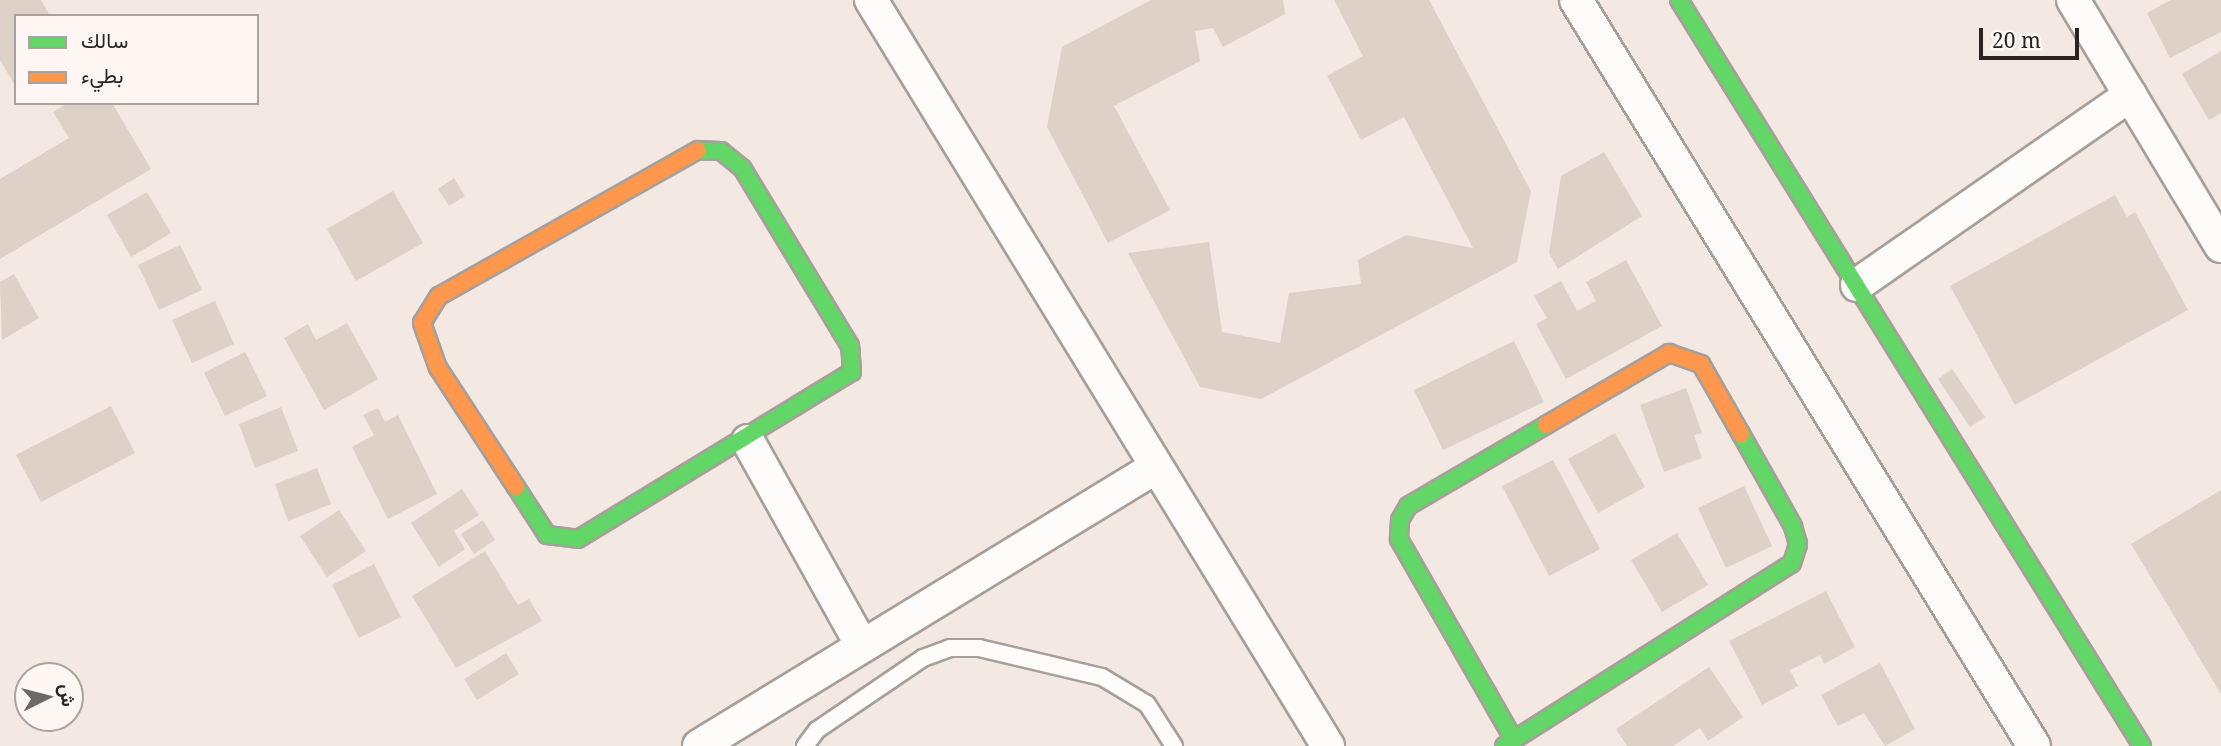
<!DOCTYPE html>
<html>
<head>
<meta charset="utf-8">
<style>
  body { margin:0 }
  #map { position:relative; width:2221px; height:746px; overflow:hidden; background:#f3e8e2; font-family:"Noto Serif",Vazirmatn,serif }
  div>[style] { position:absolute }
  .building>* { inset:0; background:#ded1c8 }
  .roads { filter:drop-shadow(2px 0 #a79f9a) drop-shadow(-2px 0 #a79f9a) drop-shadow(0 2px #a79f9a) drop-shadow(0 -2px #a79f9a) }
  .lane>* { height:16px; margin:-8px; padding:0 8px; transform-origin:8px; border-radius:8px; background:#fdfcfb }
  .street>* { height:32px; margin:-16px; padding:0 16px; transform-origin:16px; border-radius:16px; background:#fdfcfb }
  .fast>* { height:16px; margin:-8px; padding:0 8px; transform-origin:8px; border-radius:8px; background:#63d668 }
  .slow>* { height:16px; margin:-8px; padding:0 8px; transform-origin:8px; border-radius:8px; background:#ff974d }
  span { translate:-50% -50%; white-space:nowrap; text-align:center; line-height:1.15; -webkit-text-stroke:5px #fef6f2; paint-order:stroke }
  .legend { position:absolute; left:14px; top:14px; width:245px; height:91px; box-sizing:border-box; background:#fef6f2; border:2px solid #a9a29e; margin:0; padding:9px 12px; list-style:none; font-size:21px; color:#2a2320 }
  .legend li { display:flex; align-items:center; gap:14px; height:35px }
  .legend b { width:35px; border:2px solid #a9a29e }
  .north { position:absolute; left:14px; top:662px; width:70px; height:70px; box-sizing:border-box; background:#fef6f2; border:2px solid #a9a29e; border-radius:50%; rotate:84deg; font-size:19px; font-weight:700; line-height:28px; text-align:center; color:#2a2320 }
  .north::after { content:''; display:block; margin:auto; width:24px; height:32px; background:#706864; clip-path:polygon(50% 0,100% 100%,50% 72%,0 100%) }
  .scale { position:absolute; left:1979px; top:28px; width:100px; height:32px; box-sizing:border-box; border:4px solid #2a2320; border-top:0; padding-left:9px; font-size:21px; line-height:24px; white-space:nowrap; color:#2a2320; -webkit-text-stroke:5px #fef6f2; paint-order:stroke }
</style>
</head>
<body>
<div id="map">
  <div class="building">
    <i style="clip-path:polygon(0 0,41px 0,50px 16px,16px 16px,16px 87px,0 60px)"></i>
    <i style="clip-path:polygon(1151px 0,1283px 0,1285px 14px,1223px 47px,1213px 28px,1195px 31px,1200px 61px,1114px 106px,1170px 210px,1108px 243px,1047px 127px,1062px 47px)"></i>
    <i style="clip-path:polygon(1334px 0,1429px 0,1531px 191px,1517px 262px,1261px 399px,1200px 387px,1128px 253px,1209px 242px,1222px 332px,1280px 343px,1289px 293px,1361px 284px,1358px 260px,1406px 235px,1473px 248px,1404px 117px,1361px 140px,1327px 76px,1363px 56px)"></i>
    <i style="clip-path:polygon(2171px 0,2221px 0,2221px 32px,2170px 58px,2147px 13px)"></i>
    <i style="clip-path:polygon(2221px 51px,2221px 113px,2209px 120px,2182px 74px)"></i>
    <i style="clip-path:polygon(68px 103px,112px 103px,151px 169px,0 259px,0 179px,69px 138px,53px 112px)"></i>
    <i style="clip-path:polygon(1604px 152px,1642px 216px,1558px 269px,1549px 253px,1561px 176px)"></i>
    <i style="clip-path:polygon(454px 178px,465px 196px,449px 206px,438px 189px)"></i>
    <i style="clip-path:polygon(393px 191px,423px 243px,356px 281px,327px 229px)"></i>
    <i style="clip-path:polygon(147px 192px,171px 233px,131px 257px,107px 215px)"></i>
    <i style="clip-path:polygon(2115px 195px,2127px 217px,2135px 212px,2188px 310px,2015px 405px,1950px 286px)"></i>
    <i style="clip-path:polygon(180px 245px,202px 290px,159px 310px,138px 265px)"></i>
    <i style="clip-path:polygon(1626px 260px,1662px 326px,1566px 379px,1536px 324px,1547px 318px,1534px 296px,1561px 281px,1577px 311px,1596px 301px,1586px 282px)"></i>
    <i style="clip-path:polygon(14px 274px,39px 318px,2px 340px,0 282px)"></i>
    <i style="clip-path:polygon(215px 301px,234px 344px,192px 363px,172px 320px)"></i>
    <i style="clip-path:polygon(347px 323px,378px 379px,324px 410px,284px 338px,308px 324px,316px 340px)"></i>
    <i style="clip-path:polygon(1514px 341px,1544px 402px,1443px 450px,1414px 390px)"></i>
    <i style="clip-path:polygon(245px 352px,267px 396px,225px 416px,204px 373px)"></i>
    <i style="clip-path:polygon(1952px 369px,1985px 417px,1970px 427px,1938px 379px)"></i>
    <i style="clip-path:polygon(1686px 388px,1702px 433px,1694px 435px,1702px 458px,1664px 472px,1640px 405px)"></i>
    <i style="clip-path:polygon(111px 406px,135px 453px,41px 502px,16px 455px)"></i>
    <i style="clip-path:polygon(281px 407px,298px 451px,255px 468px,239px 424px)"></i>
    <i style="clip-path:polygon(378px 408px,385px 422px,398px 415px,437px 494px,388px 519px,352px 447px,374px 435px,363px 415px)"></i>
    <i style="clip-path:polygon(1615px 433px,1645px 487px,1598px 513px,1568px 459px)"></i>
    <i style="clip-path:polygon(1553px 460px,1600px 549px,1549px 576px,1502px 486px)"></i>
    <i style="clip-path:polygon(317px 468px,331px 504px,288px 521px,275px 484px)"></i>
    <i style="clip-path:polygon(1744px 486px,1772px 546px,1726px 568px,1698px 508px)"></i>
    <i style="clip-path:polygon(462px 489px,479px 515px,454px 531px,465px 549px,439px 567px,411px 523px)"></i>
    <i style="clip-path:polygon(2221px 490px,2221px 694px,2131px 544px)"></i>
    <i style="clip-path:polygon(339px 510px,366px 551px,327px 577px,300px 536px)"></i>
    <i style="clip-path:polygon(483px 520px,495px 540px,474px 554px,461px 534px)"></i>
    <i style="clip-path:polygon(1677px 533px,1708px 585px,1662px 612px,1631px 560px)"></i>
    <i style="clip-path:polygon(485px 551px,518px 605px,529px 599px,542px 621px,456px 668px,412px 596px)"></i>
    <i style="clip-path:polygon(374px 564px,401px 617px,359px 638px,332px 585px)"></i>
    <i style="clip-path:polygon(1826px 591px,1855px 647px,1824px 664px,1820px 655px,1790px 670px,1798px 686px,1762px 705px,1729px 641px)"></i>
    <i style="clip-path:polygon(506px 653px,519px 674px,477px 700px,464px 679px)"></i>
    <i style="clip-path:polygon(1880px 663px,1915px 729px,1885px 746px,1864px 713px,1838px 726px,1821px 695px)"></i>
    <i style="clip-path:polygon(1709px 667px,1743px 717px,1708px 741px,1700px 728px,1673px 746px,1627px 746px,1616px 729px)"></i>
  </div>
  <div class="roads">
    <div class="lane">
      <i style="left:805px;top:746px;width:20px;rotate:-53deg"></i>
      <i style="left:817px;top:730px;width:128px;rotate:-34.2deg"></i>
      <i style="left:923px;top:658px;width:29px;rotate:-20deg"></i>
      <i style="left:950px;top:648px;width:29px"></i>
      <i style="left:979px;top:648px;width:126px;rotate:13.3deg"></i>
      <i style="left:1102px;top:677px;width:52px;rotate:31deg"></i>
      <i style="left:1147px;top:704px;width:50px;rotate:57.3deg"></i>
    </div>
    <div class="street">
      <i style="left:871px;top:0;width:875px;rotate:58.51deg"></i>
      <i style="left:1576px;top:0;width:875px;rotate:58.45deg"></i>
      <i style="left:2073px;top:0;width:287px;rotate:59deg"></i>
      <i style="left:1857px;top:285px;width:333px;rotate:-34.8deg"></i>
      <i style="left:748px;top:441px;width:235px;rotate:60.9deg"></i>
      <i style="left:699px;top:746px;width:535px;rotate:-31.4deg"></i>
    </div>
    <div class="fast">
      <i style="left:1679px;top:0;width:878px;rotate:58.17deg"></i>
      <i style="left:516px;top:487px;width:57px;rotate:57.1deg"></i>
      <i style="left:547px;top:535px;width:31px;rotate:7deg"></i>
      <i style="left:578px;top:539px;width:321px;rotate:-31.4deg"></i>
      <i style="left:852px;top:372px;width:26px;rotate:-94deg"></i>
      <i style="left:850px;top:346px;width:208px;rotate:-121.2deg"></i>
      <i style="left:742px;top:168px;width:27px;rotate:-141deg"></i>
      <i style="left:721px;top:151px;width:23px;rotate:-178deg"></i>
      <i style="left:1514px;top:740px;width:232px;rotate:-119.8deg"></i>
      <i style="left:1399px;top:539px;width:19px;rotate:-87deg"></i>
      <i style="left:1400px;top:520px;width:16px;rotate:-60deg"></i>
      <i style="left:1408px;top:506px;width:160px;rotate:-30.4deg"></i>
      <i style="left:1504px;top:746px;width:341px;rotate:-32.4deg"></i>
      <i style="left:1792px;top:563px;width:20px;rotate:-72deg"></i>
      <i style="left:1798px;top:544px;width:19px;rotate:-106deg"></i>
      <i style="left:1793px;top:526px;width:106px;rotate:-119.5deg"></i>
    </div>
    <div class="slow">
      <i style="left:1546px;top:425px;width:143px;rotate:-30.3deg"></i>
      <i style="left:1669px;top:353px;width:34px;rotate:19deg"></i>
      <i style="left:1701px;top:364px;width:81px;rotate:60.3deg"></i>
      <i style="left:516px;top:487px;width:142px;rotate:-123.2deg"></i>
      <i style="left:438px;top:368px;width:48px;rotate:-109.6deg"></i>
      <i style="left:422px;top:323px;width:32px;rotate:-58deg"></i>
      <i style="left:439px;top:296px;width:297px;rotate:-29.4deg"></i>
    </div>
  </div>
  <ul class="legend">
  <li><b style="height:9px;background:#63d668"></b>سالك</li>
  <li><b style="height:9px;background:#ff974d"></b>بطيء</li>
  </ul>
  <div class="north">ش</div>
  <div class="scale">20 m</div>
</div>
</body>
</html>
